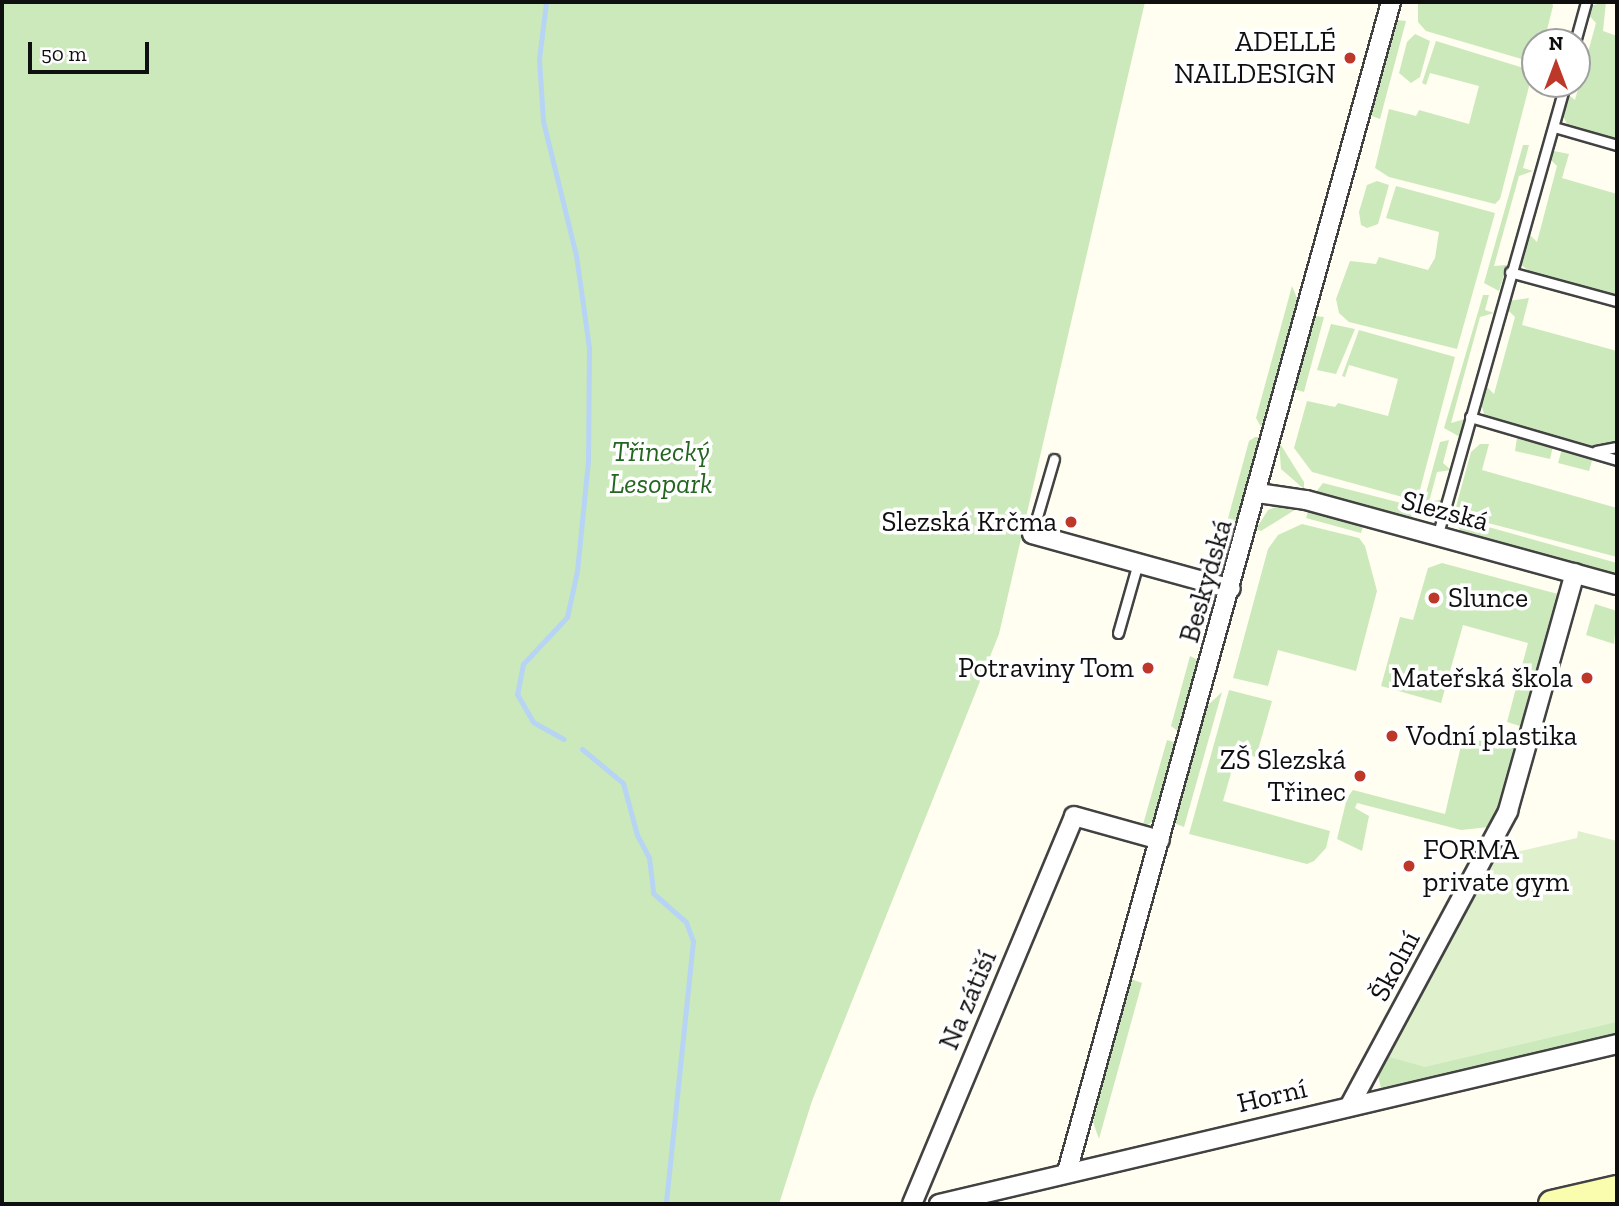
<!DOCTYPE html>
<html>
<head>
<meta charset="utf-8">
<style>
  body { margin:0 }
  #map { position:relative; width:1619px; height:1206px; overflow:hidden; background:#fffef1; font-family:"Zilla Slab",serif }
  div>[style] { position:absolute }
  .green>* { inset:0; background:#cce9bb }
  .pitch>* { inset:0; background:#def0cc }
  .stream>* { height:5px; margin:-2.5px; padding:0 2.5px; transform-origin:2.5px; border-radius:2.5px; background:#b7d4f5 }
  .roads { filter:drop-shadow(2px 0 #424242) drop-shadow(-2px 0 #424242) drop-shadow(0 2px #424242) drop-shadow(0 -2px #424242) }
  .service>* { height:9px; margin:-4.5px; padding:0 4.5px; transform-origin:4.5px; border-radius:4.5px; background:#fff }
  .minor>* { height:18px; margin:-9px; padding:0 9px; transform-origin:9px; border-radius:9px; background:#fff }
  .secondary>* { height:26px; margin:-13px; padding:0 13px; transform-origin:13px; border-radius:13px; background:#fafdae }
  .dots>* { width:19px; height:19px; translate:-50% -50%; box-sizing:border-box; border:4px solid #fff; border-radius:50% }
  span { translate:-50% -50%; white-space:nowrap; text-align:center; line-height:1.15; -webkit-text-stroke:7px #fff; paint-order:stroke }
  .poi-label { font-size:28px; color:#0f0f0f }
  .right { translate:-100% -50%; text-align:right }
  .left { translate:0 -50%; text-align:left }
  .park-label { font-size:28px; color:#246620; font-style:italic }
  .street-label { font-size:28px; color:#0f0f0f }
  .frame { position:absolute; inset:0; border:4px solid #0f0f0f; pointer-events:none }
  .north { position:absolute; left:1521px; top:28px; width:70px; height:70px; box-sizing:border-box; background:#fff; border:2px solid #9f9f9f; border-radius:50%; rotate:0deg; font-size:19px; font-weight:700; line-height:28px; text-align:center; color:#0f0f0f }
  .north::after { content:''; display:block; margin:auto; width:24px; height:32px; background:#bd3829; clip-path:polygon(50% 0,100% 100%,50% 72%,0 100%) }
  .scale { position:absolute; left:28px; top:42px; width:121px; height:32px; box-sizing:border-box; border:4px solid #0f0f0f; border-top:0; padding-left:9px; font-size:21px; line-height:24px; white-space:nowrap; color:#0f0f0f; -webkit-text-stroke:5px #fff; paint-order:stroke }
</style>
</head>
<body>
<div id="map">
  <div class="green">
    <i style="clip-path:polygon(2px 2px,1145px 2px,999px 634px,812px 1101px,779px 1204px,2px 1204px)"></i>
    <i style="clip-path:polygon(1418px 2px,1552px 2px,1553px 6px,1544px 42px,1535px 42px,1532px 62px,1426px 31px,1418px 22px)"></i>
    <i style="clip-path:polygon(1606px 2px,1603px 31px,1617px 36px,1617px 140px,1568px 126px,1560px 110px,1565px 92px,1575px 100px,1596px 23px,1587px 13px,1589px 6px)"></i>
    <i style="clip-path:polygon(1397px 20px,1406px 21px,1380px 119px,1369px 115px)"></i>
    <i style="clip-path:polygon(1415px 34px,1430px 41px,1420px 77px,1411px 83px,1399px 73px,1407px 42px)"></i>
    <i style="clip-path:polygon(1436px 41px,1533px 71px,1500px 199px,1495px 204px,1389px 177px,1375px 168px,1389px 109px,1416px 116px,1419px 110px,1469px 124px,1479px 86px,1430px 73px,1426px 85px,1422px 83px)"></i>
    <i style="clip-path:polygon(1523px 145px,1529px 145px,1523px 168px,1533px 171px,1519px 176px,1494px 266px,1507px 265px,1499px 291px,1484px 283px)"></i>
    <i style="clip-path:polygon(1549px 150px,1569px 154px,1562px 178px,1617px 194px,1617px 297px,1533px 274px,1520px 264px,1527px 232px,1537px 242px,1557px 166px,1548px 157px)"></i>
    <i style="clip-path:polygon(1377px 181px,1389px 185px,1378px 224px,1367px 228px,1361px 225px,1359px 212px,1367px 185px)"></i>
    <i style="clip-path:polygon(1396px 186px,1495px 213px,1457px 349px,1349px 322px,1339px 313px,1336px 299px,1350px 261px,1376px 264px,1379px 257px,1428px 270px,1435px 258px,1439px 232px,1386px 218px)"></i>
    <i style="clip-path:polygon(1292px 286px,1299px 303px,1261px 427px,1256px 418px)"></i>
    <i style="clip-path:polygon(1483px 295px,1489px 295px,1485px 310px,1494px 313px,1480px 317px,1451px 423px,1465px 419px,1460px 437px,1444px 428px)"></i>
    <i style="clip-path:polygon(1529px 298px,1522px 325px,1617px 351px,1617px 443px,1583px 447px,1484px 414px,1480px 400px,1485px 385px,1494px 394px,1515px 317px,1506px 308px,1508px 301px)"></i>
    <i style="clip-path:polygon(1314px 316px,1324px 317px,1304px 392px,1290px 388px,1302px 337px,1308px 338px)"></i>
    <i style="clip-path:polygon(1331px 324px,1355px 329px,1336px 374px,1317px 370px)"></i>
    <i style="clip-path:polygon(1359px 330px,1455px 357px,1417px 501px,1312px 472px,1294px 448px,1307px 401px,1335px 407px,1338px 403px,1388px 416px,1398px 379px,1349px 365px,1345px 377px,1342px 376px)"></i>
    <i style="clip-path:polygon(1255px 437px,1262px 437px,1238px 525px,1227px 522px,1249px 441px)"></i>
    <i style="clip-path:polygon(1517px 438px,1553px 446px,1550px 459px,1515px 451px)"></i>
    <i style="clip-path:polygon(1449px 440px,1443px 463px,1451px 470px,1437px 472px,1429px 502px,1443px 499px,1440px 508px,1423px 504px,1440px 442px)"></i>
    <i style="clip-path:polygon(1279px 442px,1304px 482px,1304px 489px,1281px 469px)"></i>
    <i style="clip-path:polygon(1480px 444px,1489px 444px,1482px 470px,1617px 508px,1617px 557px,1454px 514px,1471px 452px)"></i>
    <i style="clip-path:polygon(1562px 449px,1593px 457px,1589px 471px,1558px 463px)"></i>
    <i style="clip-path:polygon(1323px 483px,1409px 505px,1412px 517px,1316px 492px)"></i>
    <i style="clip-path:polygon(1283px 504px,1301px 506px,1261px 531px,1256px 529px,1268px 510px)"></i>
    <i style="clip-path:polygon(1309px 508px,1364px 523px,1361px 533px,1306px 518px)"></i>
    <i style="clip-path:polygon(1449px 516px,1617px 563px,1617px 575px,1461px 531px)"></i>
    <i style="clip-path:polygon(1302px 524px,1359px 538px,1365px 546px,1377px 591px,1356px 671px,1278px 650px,1268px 686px,1233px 678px,1268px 549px,1278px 535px)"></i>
    <i style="clip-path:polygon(1442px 563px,1558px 594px,1523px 727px,1507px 722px,1528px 643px,1463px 625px,1441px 703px,1381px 686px,1400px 617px,1413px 620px,1428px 568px)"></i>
    <i style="clip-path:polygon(1595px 604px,1617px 611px,1614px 644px,1586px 635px)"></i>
    <i style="clip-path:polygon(1190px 656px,1200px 661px,1179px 732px,1171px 726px)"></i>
    <i style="clip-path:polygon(1229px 690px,1272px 701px,1256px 757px,1237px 752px,1223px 801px,1330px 831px,1326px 848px,1314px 861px,1307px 864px,1189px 834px)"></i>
    <i style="clip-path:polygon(1222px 692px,1184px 827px,1174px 823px,1206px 707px)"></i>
    <i style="clip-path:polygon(1489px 730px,1520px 738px,1505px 792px,1489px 827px,1461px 830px,1357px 803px,1355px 808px,1369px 816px,1362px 851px,1337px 839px,1347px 798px,1353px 790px,1445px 814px,1463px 737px,1482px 741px)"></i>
    <i style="clip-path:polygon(1167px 740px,1177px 743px,1156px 820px,1142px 828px)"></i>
    <i style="clip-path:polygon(1495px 857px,1617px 1004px,1617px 1036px,1381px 1088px,1377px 1071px,1484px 868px)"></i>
    <i style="clip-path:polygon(1131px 979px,1142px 983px,1099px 1139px,1093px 1122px)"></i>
  </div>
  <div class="pitch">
    <i style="clip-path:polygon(1578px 831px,1617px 841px,1617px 1022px,1425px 1067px,1389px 1057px,1495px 857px,1577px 838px)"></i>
  </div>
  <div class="stream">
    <i style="left:546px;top:2px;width:57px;rotate:97deg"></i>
    <i style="left:539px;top:59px;width:62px;rotate:86.3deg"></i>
    <i style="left:543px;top:121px;width:138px;rotate:76.2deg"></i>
    <i style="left:576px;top:255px;width:94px;rotate:82deg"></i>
    <i style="left:589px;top:348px;width:113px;rotate:90.5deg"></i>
    <i style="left:588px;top:461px;width:111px;rotate:95.7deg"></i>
    <i style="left:577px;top:571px;width:47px;rotate:102.3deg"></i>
    <i style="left:567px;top:617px;width:64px;rotate:133.1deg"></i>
    <i style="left:523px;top:664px;width:31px;rotate:101deg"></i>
    <i style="left:517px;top:694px;width:32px;rotate:60deg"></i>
    <i style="left:533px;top:722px;width:35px;rotate:29deg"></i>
    <i style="left:582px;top:749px;width:53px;rotate:39.7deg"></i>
    <i style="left:623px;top:783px;width:54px;rotate:74.9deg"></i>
    <i style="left:637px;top:835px;width:26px;rotate:62deg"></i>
    <i style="left:649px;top:858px;width:35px;rotate:83deg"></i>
    <i style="left:653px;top:893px;width:44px;rotate:41.3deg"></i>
    <i style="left:686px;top:922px;width:20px;rotate:70deg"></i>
    <i style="left:693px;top:941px;width:264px;rotate:95.9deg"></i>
  </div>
  <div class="roads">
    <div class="service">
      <i style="left:1575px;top:42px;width:41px;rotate:-74.6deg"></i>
      <i style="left:1554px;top:127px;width:66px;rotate:15.9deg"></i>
      <i style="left:1510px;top:272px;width:111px;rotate:15.2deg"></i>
      <i style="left:1470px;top:417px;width:153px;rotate:16.3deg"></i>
      <i style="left:1596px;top:451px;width:21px;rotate:-11deg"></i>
      <i style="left:1032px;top:534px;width:78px;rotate:-73.7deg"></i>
      <i style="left:1437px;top:537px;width:471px;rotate:-74.2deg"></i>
      <i style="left:1118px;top:633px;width:73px;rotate:-74.1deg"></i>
    </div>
    <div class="minor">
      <i style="left:1258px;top:493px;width:49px;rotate:8.3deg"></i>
      <i style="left:1306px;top:500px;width:322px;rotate:15.3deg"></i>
      <i style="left:1032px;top:534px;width:206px;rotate:15.4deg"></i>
      <i style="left:1350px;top:1105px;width:334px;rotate:-61.7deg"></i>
      <i style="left:1508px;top:811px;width:247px;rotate:-74.3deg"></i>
      <i style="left:1067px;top:1172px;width:1214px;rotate:-74.52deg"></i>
      <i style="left:912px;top:1204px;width:420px;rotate:-67.3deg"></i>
      <i style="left:1074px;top:816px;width:89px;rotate:15.6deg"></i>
      <i style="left:939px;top:1204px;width:697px;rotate:-13.28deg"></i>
    </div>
    <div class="secondary">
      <i style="left:1552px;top:1204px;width:67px;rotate:-13deg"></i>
    </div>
  </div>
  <div class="dots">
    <i style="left:1350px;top:58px;background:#bd3829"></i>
    <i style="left:1071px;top:522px;background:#bd3829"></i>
    <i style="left:1434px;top:598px;background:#bd3829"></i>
    <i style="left:1148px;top:668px;background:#bd3829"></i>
    <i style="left:1587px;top:678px;background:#bd3829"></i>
    <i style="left:1392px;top:736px;background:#bd3829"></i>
    <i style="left:1360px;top:776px;background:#bd3829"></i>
    <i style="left:1409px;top:866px;background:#bd3829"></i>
  </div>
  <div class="poi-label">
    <span class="right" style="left:1336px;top:58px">ADELLÉ<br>NAILDESIGN</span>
    <span class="right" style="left:1057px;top:522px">Slezská Krčma</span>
    <span class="left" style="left:1448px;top:598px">Slunce</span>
    <span class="right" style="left:1134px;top:668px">Potraviny Tom</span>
    <span class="right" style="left:1573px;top:678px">Mateřská škola</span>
    <span class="left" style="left:1406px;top:736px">Vodní plastika</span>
    <span class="right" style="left:1346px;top:776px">ZŠ Slezská<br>Třinec</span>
    <span class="left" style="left:1423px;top:866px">FORMA<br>private gym</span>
  </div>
  <div class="park-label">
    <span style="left:661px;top:468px">Třinecký<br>Lesopark</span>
  </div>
  <div class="street-label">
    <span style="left:1445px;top:511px;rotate:15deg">Slezská</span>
    <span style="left:1206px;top:581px;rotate:-74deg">Beskydská</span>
    <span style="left:1395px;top:966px;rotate:-62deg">Školní</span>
    <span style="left:968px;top:1000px;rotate:-67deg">Na zátiší</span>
    <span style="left:1272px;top:1096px;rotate:-13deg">Horní</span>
  </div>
  <div class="frame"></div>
  <div class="north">N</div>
  <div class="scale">50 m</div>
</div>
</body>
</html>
